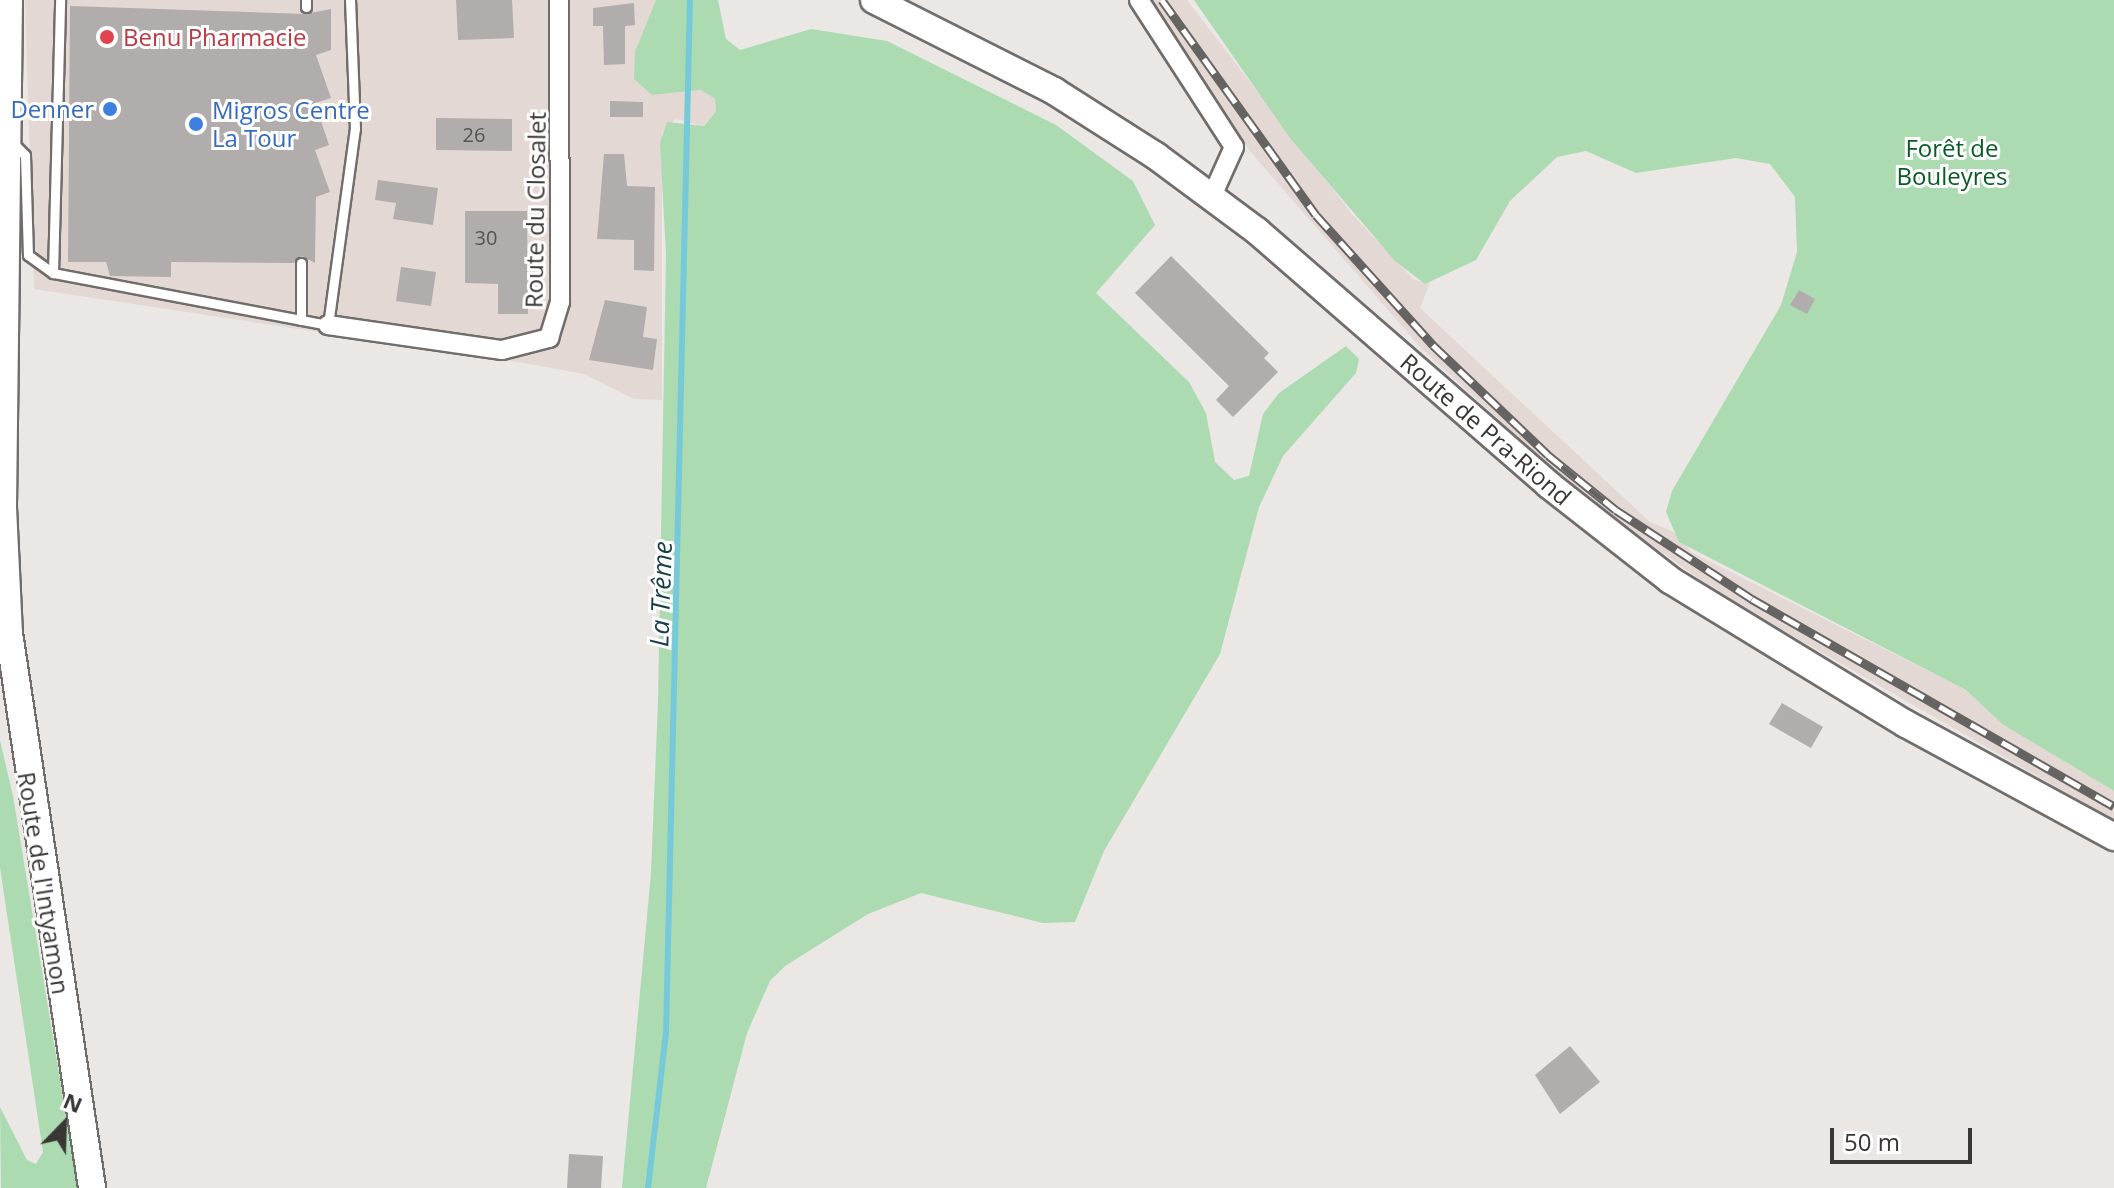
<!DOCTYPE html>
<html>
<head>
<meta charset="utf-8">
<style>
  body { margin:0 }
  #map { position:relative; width:2114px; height:1188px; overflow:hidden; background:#eae7e5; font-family:"Open Sans",sans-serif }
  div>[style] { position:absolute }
  .built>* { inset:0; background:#e4d8d4 }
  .green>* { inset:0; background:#acdbb2 }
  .stream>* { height:6px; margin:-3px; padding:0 3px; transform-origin:3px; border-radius:3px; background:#76c9d9 }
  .building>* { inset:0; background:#b1adac }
  .roads { filter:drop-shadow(2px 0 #706d6b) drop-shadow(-2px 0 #706d6b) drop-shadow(0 2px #706d6b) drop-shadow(0 -2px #706d6b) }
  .service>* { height:9px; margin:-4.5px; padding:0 4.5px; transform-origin:4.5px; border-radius:4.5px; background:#fff }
  .minor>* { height:18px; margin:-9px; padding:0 9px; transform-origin:9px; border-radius:9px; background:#fff }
  .secondary>* { height:26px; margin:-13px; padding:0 13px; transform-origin:13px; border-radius:13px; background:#fff }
  .rail>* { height:9px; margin-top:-4.5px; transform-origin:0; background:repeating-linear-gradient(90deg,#fff 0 18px,#666463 0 36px); box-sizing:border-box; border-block:2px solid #666463 }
  .dots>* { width:22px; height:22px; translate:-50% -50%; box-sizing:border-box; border:4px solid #fff; border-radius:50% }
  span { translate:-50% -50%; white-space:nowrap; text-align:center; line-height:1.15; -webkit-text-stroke:6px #fff; paint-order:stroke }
  .number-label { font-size:20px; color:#565454 }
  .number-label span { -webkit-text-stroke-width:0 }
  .health-label { font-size:24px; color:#be3a42 }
  .left { translate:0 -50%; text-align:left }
  .shop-label { font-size:24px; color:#366cbe }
  .right { translate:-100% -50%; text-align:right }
  .park-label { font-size:24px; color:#095c25 }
  .street-label { font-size:24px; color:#383736 }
  .water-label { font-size:26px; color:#183f46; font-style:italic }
  .north { position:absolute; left:24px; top:1084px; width:80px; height:80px; -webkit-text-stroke:6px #fff; paint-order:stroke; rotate:23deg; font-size:22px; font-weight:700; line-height:32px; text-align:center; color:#383736 }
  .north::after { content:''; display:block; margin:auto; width:28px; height:36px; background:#383736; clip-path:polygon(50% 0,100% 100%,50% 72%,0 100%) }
  .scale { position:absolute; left:1830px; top:1128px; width:142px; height:36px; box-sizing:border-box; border:4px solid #383736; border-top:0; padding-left:10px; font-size:24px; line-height:28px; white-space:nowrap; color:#383736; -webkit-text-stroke:6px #fff; paint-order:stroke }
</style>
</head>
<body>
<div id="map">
  <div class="built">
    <i style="clip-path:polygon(25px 0,656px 0,652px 95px,701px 90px,715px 99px,716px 111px,703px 126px,676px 119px,662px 132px,662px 400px,634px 399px,584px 374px,518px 362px,34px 289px)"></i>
    <i style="clip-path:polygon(1150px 0,1187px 0,1351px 213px,1414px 280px,1430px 283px,1420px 308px,1650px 522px,1674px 532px,1691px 552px,1966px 690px,2002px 724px,2114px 791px,2114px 820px,1723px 596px,1573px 488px,1421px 348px,1249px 150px)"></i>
  </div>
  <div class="green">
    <i style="clip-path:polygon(656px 0,718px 0,726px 39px,740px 50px,811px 29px,887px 41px,1056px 125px,1133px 181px,1155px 225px,1096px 293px,1189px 382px,1206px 413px,1215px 462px,1234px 480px,1249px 476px,1263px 414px,1279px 393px,1346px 346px,1359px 359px,1356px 373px,1283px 456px,1259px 507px,1220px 654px,1104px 851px,1075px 922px,1043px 923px,921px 893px,868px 914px,785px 966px,770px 981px,747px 1033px,706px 1188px,622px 1188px,651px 873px,658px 701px,666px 255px,660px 143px,667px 122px,704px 126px,716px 111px,715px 99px,701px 90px,652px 95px,634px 79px,635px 52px)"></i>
    <i style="clip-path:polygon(1194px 0,2114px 0,2114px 791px,2002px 724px,1966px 690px,1679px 542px,1666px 512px,1672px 491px,1781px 305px,1797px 252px,1795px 197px,1770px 164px,1736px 158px,1636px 173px,1586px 151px,1557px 157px,1510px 201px,1476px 260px,1425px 284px,1395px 261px,1290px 138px)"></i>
    <i style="clip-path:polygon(0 740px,13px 796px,78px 1188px,1px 1188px,0 1107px,27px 1160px,36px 1164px,43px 1152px,0 868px)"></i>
  </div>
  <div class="stream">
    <i style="left:648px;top:1188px;width:157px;rotate:-83.4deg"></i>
    <i style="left:666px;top:1032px;width:1032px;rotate:-88.67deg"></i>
  </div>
  <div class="building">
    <i style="clip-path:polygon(456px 0,512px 0,514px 38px,458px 40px)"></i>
    <i style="clip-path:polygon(634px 3px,635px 25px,625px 26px,625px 64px,604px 65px,603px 26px,593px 26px,593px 8px)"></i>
    <i style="clip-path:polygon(70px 6px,305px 14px,331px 9px,331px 50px,316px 55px,331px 98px,315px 103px,329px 145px,315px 150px,330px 192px,316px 197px,315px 263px,302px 256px,294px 263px,171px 262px,171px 277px,110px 276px,106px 262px,68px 262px)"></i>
    <i style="clip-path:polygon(610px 101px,643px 102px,643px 117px,610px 117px)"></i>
    <i style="clip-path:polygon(436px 118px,512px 119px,512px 151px,436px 150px)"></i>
    <i style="clip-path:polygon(604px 154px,624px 154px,627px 186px,655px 187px,654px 271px,634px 270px,634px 240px,597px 239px)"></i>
    <i style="clip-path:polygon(378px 180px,438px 188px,433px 225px,393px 219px,396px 203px,375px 200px)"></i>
    <i style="clip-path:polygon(465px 211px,527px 211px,528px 314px,498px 314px,498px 284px,465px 283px)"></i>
    <i style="clip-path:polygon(1171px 256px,1269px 353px,1264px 358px,1278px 372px,1233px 417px,1216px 400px,1229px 386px,1135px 293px)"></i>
    <i style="clip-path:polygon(401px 267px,436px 272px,431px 306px,396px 301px)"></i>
    <i style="clip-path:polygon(1799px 290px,1815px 299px,1807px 314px,1790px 305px)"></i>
    <i style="clip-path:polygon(605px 300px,647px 307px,643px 337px,657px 339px,653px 370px,589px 360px)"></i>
    <i style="clip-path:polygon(1782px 703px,1823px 727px,1811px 748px,1769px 724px)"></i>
    <i style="clip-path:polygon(1570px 1046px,1600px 1082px,1560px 1114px,1535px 1075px)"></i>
    <i style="clip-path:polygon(569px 1154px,603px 1156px,601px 1188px,567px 1188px)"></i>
  </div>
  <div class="roads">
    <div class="service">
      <i style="left:306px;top:0;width:7px;rotate:90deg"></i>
      <i style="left:12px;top:142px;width:18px;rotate:45deg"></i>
      <i style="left:25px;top:155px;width:100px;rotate:88.3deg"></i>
      <i style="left:28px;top:255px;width:31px;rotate:36deg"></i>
      <i style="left:53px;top:273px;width:273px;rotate:-88.5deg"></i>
      <i style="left:53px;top:273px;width:280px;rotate:10.7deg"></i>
      <i style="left:328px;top:325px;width:198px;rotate:-82.2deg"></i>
      <i style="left:355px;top:129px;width:129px;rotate:-92.2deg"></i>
      <i style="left:301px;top:320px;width:57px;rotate:-90deg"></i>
    </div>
    <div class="minor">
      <i style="left:1139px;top:0;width:175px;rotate:57.1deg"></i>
      <i style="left:1234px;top:147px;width:54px;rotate:114.2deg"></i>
      <i style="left:328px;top:325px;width:176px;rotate:8.2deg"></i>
      <i style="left:502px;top:350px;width:49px;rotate:-14.3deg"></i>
      <i style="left:549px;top:338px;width:38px;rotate:-73deg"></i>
      <i style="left:560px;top:302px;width:302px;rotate:-90.2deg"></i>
    </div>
    <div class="secondary">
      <i style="left:9px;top:0;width:507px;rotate:90.68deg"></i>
      <i style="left:3px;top:507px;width:126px;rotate:87.3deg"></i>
      <i style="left:9px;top:633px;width:561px;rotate:81.49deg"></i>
      <i style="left:874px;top:0;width:202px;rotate:26.8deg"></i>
      <i style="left:1054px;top:91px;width:121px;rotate:32.5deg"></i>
      <i style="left:1156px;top:156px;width:126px;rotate:36.6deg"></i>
      <i style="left:1257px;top:231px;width:387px;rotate:41deg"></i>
      <i style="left:1549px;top:485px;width:154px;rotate:38.1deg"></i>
      <i style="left:1670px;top:580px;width:276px;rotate:31.4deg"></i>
      <i style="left:1906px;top:724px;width:237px;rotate:28.5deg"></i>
    </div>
  </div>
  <div class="rail">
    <i style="left:1162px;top:0;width:264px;rotate:54.4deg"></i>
    <i style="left:1316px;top:215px;width:175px;rotate:48deg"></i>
    <i style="left:1433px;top:345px;width:159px;rotate:43.7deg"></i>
    <i style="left:1548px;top:455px;width:87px;rotate:39deg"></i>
    <i style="left:1616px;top:510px;width:163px;rotate:33.2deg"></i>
    <i style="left:1752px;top:599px;width:417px;rotate:29.8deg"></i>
  </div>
  <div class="dots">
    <i style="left:107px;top:37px;background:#e0444e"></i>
    <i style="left:110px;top:109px;background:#3f7fe0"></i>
    <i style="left:196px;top:124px;background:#3f7fe0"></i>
  </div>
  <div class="number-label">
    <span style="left:474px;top:134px">26</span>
    <span style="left:486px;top:237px">30</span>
  </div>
  <div class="health-label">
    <span class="left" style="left:123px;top:37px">Benu Pharmacie</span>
  </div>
  <div class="shop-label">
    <span class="right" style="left:94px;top:109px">Denner</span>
    <span class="left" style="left:212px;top:124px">Migros Centre<br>La Tour</span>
  </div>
  <div class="park-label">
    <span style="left:1952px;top:162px">Forêt de<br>Bouleyres</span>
  </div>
  <div class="street-label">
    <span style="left:535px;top:210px;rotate:-89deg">Route du Closalet</span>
    <span style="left:1486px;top:429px;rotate:41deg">Route de Pra-Riond</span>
    <span style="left:44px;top:883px;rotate:81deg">Route de l'Intyamon</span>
  </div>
  <div class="water-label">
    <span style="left:661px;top:594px;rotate:-88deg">La Trême</span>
  </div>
  <div class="north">N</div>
  <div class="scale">50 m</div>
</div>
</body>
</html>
